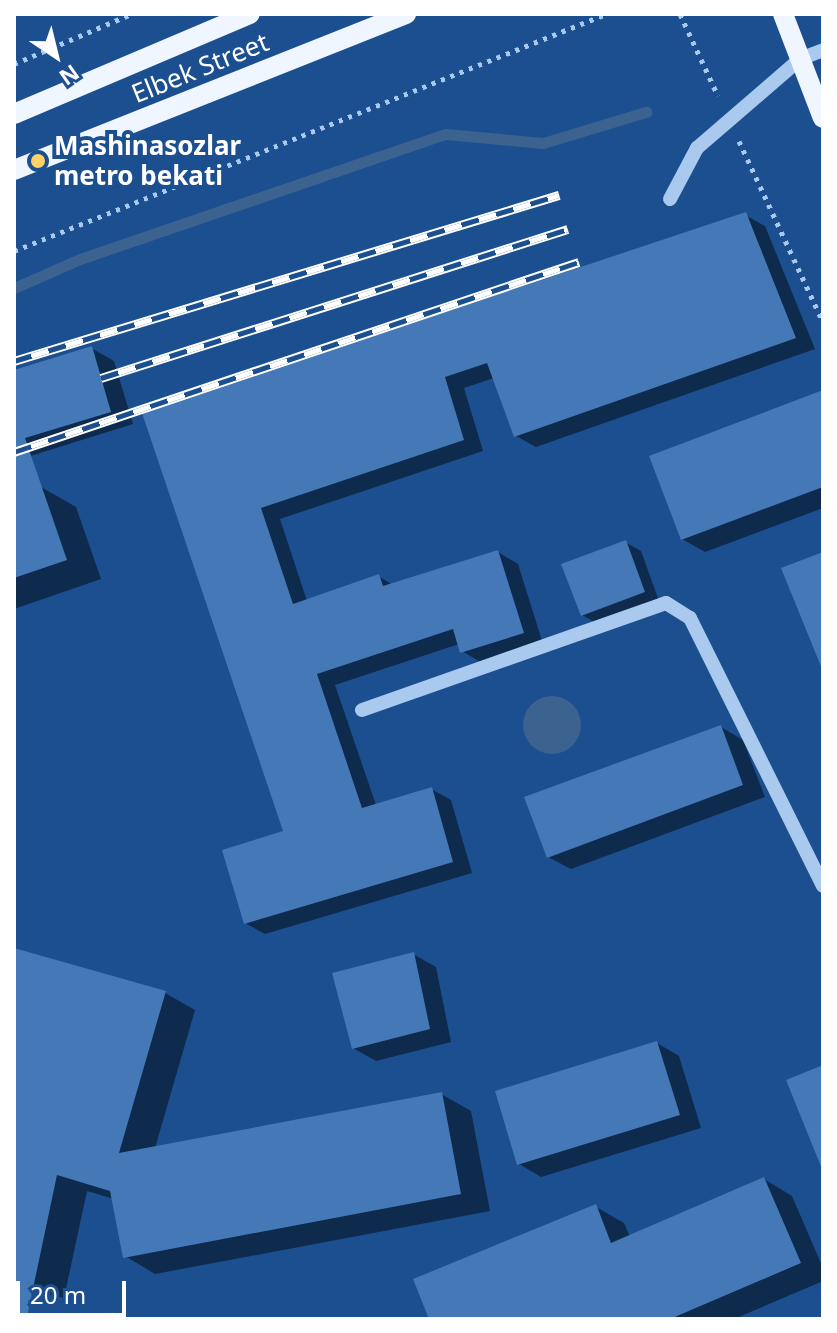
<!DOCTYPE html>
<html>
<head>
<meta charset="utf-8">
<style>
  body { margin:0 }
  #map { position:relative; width:837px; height:1333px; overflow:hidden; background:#1b4f8f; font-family:"Noto Sans",sans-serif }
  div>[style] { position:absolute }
  .water>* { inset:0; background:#3c6290 }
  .round { border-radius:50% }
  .shadow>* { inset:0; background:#0007 }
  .stream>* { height:11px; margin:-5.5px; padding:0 5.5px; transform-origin:5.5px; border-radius:5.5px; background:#3c6290 }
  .building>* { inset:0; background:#4478b7 }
  .path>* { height:5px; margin-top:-2.5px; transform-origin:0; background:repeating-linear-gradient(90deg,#a9c9ee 0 4px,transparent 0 10px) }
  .minor>* { height:14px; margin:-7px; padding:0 7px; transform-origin:7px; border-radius:7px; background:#a9c9ee }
  .major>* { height:20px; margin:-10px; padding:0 10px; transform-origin:10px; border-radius:10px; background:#f0f6ff }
  .rail>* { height:9px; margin-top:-4.5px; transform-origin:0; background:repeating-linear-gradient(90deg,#1b4f8f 0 18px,#fff 0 36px); box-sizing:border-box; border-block:2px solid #fff }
  .dots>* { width:22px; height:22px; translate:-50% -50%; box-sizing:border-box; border:4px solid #1b4f8f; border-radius:50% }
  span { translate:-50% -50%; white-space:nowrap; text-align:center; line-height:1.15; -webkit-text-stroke:8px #1b4f8f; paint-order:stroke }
  .street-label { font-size:26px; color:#fff }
  .poi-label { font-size:26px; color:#fff; font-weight:700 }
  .left { translate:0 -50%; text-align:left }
  .frame { position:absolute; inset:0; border:16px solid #fff; pointer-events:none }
  .north { position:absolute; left:16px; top:16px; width:80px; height:80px; -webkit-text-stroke:6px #1b4f8f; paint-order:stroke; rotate:145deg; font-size:22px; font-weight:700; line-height:32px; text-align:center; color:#fff }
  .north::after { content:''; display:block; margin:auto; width:28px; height:36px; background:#fff; clip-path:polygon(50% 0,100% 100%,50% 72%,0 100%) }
  .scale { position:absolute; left:16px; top:1281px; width:110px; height:36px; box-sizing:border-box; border:4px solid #fff; border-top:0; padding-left:10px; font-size:24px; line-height:28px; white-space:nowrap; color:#fff; -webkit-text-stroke:6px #1b4f8f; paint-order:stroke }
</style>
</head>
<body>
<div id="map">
  <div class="water">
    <i class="round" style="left:523px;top:696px;width:58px;height:58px"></i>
  </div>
  <div class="shadow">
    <i style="clip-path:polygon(745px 215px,765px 226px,815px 349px,536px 447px,516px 436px,494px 378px,464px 388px,483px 451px,280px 519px,307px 601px,378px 576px,393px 585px,498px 552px,518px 564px,543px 644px,482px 663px,462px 651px,459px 644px,335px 685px,376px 805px,431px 789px,451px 800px,472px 873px,265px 934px,245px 923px,285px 833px,145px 414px)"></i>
    <i style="clip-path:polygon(91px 348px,114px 361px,133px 424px,27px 457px,14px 449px,14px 372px)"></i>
    <i style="clip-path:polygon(823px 396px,823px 508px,705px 552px,682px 539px)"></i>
    <i style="clip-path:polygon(41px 487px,76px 507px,101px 579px,14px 609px,14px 496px)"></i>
    <i style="clip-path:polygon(625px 542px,641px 551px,659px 601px,598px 624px,582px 615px)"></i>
    <i style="clip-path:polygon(721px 727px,743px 740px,765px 797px,571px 869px,548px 857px)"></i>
    <i style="clip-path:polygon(14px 950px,165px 993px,195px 1010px,155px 1148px,441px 1094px,471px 1111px,490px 1211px,155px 1274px,125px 1256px,114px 1199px,87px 1191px,64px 1298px,14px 1287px)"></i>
    <i style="clip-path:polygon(413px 954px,436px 967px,451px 1042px,376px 1061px,353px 1048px)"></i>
    <i style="clip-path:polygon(657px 1043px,679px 1056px,701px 1128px,541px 1177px,519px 1164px)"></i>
    <i style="clip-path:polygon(764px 1179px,792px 1196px,823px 1268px,823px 1281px,734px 1319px,431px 1319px,596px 1207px,624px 1223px,630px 1237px)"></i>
  </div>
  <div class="stream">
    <i style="left:14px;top:288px;width:72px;rotate:-23.7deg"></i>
    <i style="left:80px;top:259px;width:387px;rotate:-18.9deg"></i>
    <i style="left:446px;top:134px;width:97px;rotate:5.3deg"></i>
    <i style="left:543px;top:143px;width:108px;rotate:-16.8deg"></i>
  </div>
  <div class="building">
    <i style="clip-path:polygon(746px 212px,796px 338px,514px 437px,487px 363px,445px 377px,464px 440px,261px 508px,293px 604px,379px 574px,383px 586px,498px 550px,524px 633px,460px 653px,453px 629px,317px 674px,362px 808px,432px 787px,453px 862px,244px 924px,222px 850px,283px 831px,142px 413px)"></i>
    <i style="clip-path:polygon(92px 346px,111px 412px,25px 438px,67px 560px,14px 578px,14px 370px)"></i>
    <i style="clip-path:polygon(823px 390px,823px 487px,681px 540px,649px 456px)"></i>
    <i style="clip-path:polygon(626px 540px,645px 592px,581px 616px,561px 564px)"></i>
    <i style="clip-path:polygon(823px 552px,823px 669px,822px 669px,781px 568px)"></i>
    <i style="clip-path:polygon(721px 725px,743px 785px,547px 858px,524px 797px)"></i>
    <i style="clip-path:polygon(14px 948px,166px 991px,119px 1153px,442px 1092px,461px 1194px,123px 1258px,110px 1191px,57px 1175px,27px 1317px,14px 1315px)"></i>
    <i style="clip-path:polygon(414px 952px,430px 1029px,352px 1049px,332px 973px)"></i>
    <i style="clip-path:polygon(657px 1041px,680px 1115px,517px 1165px,495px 1091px)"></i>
    <i style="clip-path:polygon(823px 1065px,823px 1169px,822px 1169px,786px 1080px)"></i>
    <i style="clip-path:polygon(764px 1177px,801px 1263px,670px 1319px,429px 1319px,413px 1279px,596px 1204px,611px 1243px)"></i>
  </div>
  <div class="path">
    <i style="left:680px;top:14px;width:90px;rotate:65.1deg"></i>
    <i style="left:14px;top:64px;width:127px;rotate:-23.1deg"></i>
    <i style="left:739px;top:141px;width:200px;rotate:65.1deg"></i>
    <i style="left:14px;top:251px;width:638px;rotate:-21.82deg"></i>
  </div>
  <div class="minor">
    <i style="left:670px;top:199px;width:58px;rotate:-62.1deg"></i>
    <i style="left:697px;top:148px;width:136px;rotate:-40.8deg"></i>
    <i style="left:800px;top:59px;width:25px;rotate:-21deg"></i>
    <i style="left:362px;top:710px;width:322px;rotate:-19.4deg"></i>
    <i style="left:666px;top:603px;width:28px;rotate:32deg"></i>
    <i style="left:690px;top:618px;width:299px;rotate:63.6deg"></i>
  </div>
  <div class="major">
    <i style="left:783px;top:14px;width:111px;rotate:69deg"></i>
    <i style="left:14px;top:114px;width:256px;rotate:-23deg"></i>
    <i style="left:14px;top:170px;width:422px;rotate:-21.7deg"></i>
  </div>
  <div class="rail">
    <i style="left:14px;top:361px;width:570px;rotate:-16.94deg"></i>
    <i style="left:101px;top:378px;width:490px;rotate:-17.7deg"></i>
    <i style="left:14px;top:452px;width:596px;rotate:-18.59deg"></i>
  </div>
  <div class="dots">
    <i style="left:38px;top:161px;background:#ffd166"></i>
  </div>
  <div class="street-label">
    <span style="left:200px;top:68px;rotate:-22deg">Elbek Street</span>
  </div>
  <div class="poi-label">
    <span class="left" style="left:54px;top:161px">Mashinasozlar<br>metro bekati</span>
  </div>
  <div class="frame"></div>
  <div class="north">N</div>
  <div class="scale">20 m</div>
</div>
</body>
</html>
